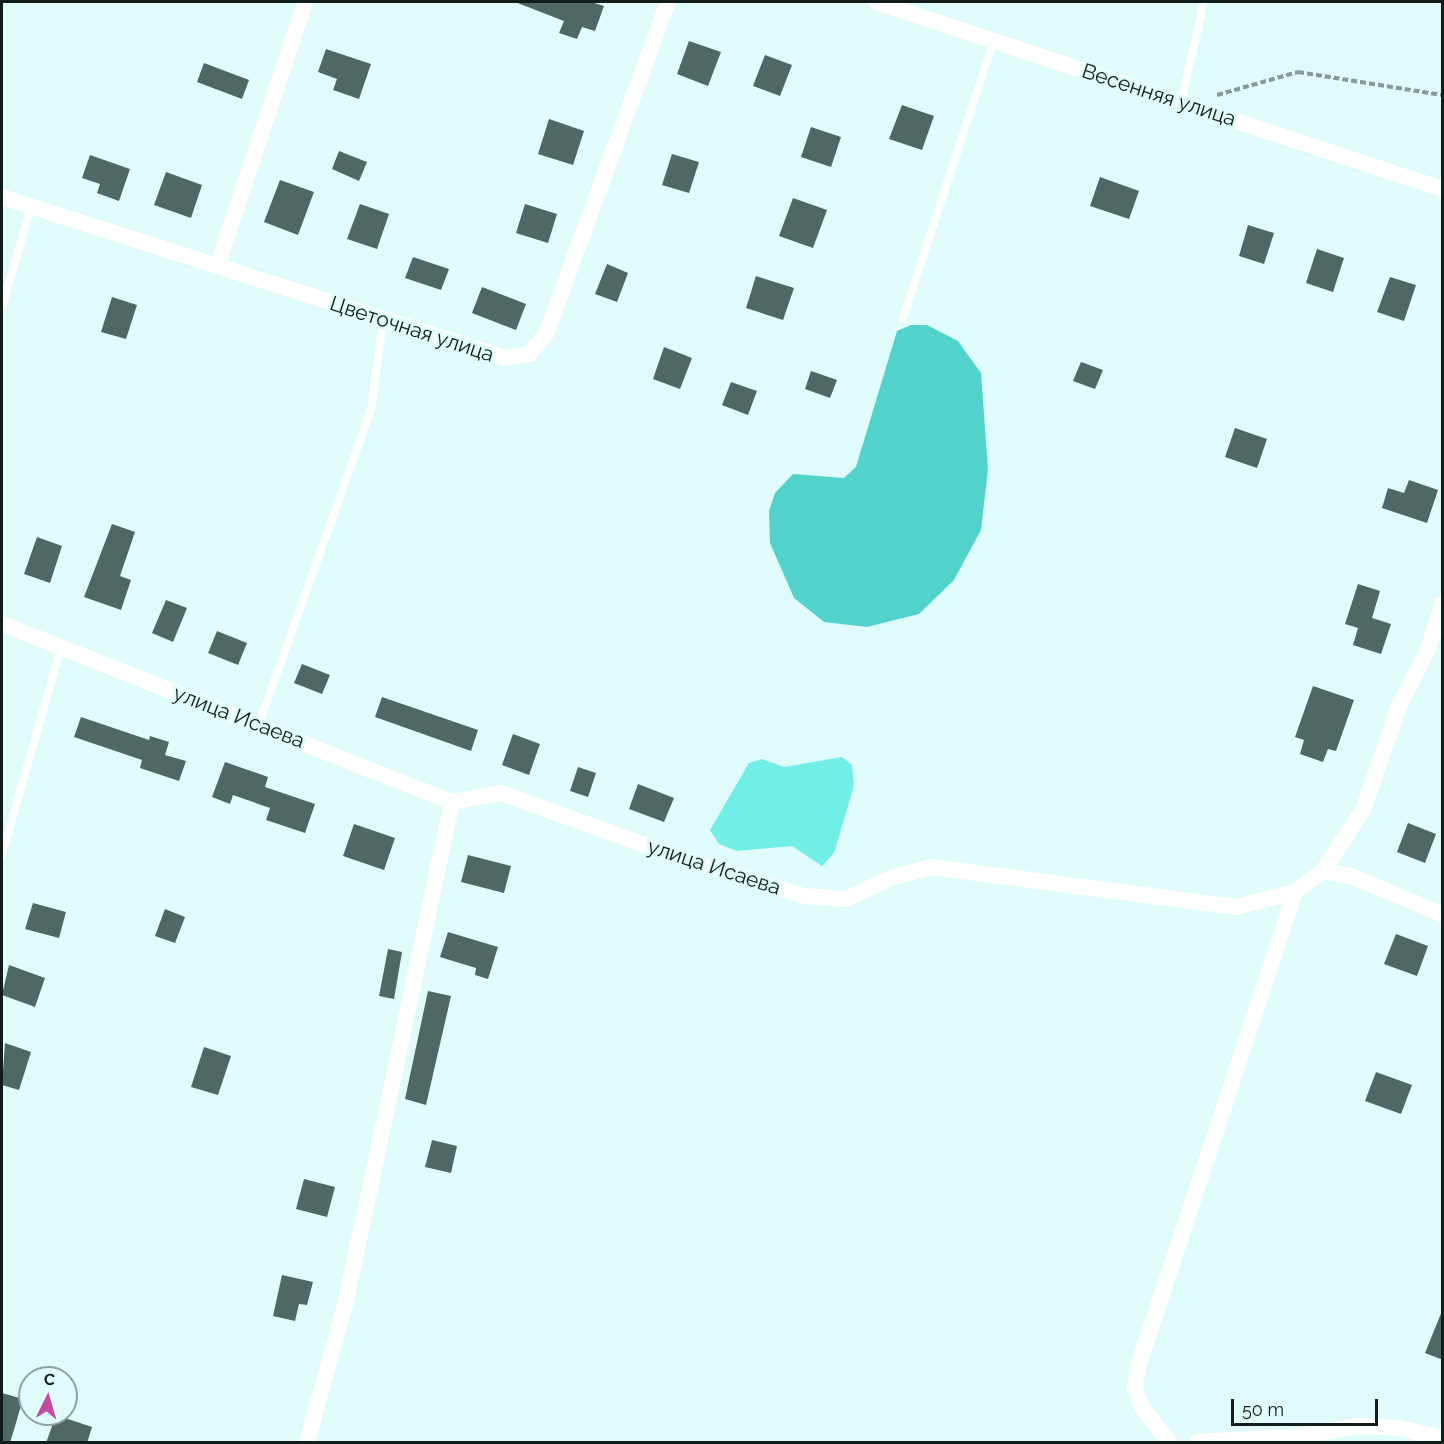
<!DOCTYPE html>
<html>
<head>
<meta charset="utf-8">
<style>
  body { margin:0 }
  #map { position:relative; width:1444px; height:1444px; overflow:hidden; background:#dffcfa; font-family:Raleway,sans-serif }
  div>[style] { position:absolute }
  .forest>* { inset:0; background:#51d3cb }
  .water>* { inset:0; background:#71efe7 }
  .building>* { inset:0; background:#4e6866 }
  .path>* { height:4px; margin-top:-2px; transform-origin:0; background:repeating-linear-gradient(90deg,#869b99 0 6px,transparent 0 9px) }
  .service>* { height:8px; margin:-4px; padding:0 4px; transform-origin:4px; border-radius:4px; background:#fff }
  .minor>* { height:16px; margin:-8px; padding:0 8px; transform-origin:8px; border-radius:8px; background:#fff }
  span { translate:-50% -50%; white-space:nowrap; text-align:center; line-height:1.15; -webkit-text-stroke:6px #dffcfa; paint-order:stroke }
  .street-label { font-size:21px; color:#111c1b }
  .frame { position:absolute; inset:0; border:3px solid #111c1b; pointer-events:none }
  .north { position:absolute; left:18px; top:1366px; width:60px; height:60px; box-sizing:border-box; background:#dffcfa; border:2px solid #8da2a1; border-radius:50%; rotate:5deg; font-size:16px; font-weight:700; line-height:24px; text-align:center; color:#111c1b }
  .north::after { content:''; display:block; margin:auto; width:21px; height:27px; background:#c24ba2; clip-path:polygon(50% 0,100% 100%,50% 72%,0 100%) }
  .scale { position:absolute; left:1231px; top:1399px; width:147px; height:27px; box-sizing:border-box; border:3px solid #111c1b; border-top:0; padding-left:8px; font-size:18px; line-height:21px; white-space:nowrap; color:#111c1b; -webkit-text-stroke:4px #dffcfa; paint-order:stroke }
</style>
</head>
<body>
<div id="map">
  <div class="forest">
    <i style="clip-path:polygon(911px 325px,927px 325px,958px 341px,981px 373px,988px 469px,981px 530px,954px 580px,919px 614px,867px 627px,824px 622px,794px 598px,770px 543px,769px 511px,775px 493px,793px 474px,844px 478px,856px 467px,897px 331px)"></i>
  </div>
  <div class="water">
    <i style="clip-path:polygon(842px 757px,852px 765px,854px 786px,834px 853px,822px 866px,792px 846px,737px 851px,719px 844px,710px 830px,749px 763px,762px 759px,784px 767px)"></i>
  </div>
  <div class="building">
    <i style="clip-path:polygon(515px 2px,591px 2px,604px 6px,595px 31px,582px 27px,577px 39px,559px 33px,564px 21px)"></i>
    <i style="clip-path:polygon(689px 41px,721px 52px,708px 86px,677px 74px)"></i>
    <i style="clip-path:polygon(326px 49px,371px 64px,359px 99px,333px 90px,337px 79px,318px 72px)"></i>
    <i style="clip-path:polygon(765px 55px,792px 65px,780px 96px,753px 86px)"></i>
    <i style="clip-path:polygon(204px 63px,249px 80px,242px 99px,197px 82px)"></i>
    <i style="clip-path:polygon(902px 105px,934px 116px,922px 150px,889px 139px)"></i>
    <i style="clip-path:polygon(549px 119px,584px 131px,573px 165px,538px 154px)"></i>
    <i style="clip-path:polygon(811px 127px,841px 137px,831px 167px,801px 157px)"></i>
    <i style="clip-path:polygon(339px 151px,367px 162px,359px 181px,332px 169px)"></i>
    <i style="clip-path:polygon(672px 154px,699px 162px,689px 193px,662px 185px)"></i>
    <i style="clip-path:polygon(90px 155px,130px 169px,119px 201px,97px 193px,100px 184px,82px 178px)"></i>
    <i style="clip-path:polygon(166px 172px,202px 185px,191px 218px,154px 205px)"></i>
    <i style="clip-path:polygon(1100px 177px,1139px 191px,1129px 219px,1090px 206px)"></i>
    <i style="clip-path:polygon(280px 180px,314px 192px,298px 235px,264px 222px)"></i>
    <i style="clip-path:polygon(793px 198px,827px 210px,813px 248px,779px 236px)"></i>
    <i style="clip-path:polygon(360px 204px,389px 214px,377px 249px,347px 239px)"></i>
    <i style="clip-path:polygon(525px 204px,557px 214px,548px 243px,516px 233px)"></i>
    <i style="clip-path:polygon(1248px 225px,1274px 233px,1264px 264px,1239px 256px)"></i>
    <i style="clip-path:polygon(1317px 249px,1344px 258px,1333px 292px,1306px 283px)"></i>
    <i style="clip-path:polygon(413px 257px,449px 269px,441px 290px,405px 278px)"></i>
    <i style="clip-path:polygon(607px 264px,628px 273px,617px 302px,595px 294px)"></i>
    <i style="clip-path:polygon(756px 276px,794px 288px,783px 320px,746px 308px)"></i>
    <i style="clip-path:polygon(1390px 277px,1416px 285px,1404px 321px,1377px 312px)"></i>
    <i style="clip-path:polygon(482px 287px,526px 304px,516px 330px,472px 313px)"></i>
    <i style="clip-path:polygon(112px 297px,137px 305px,126px 339px,101px 332px)"></i>
    <i style="clip-path:polygon(664px 347px,692px 358px,680px 389px,653px 379px)"></i>
    <i style="clip-path:polygon(1081px 362px,1103px 370px,1095px 389px,1073px 381px)"></i>
    <i style="clip-path:polygon(811px 371px,837px 380px,830px 398px,805px 389px)"></i>
    <i style="clip-path:polygon(731px 382px,757px 391px,748px 415px,722px 405px)"></i>
    <i style="clip-path:polygon(1235px 428px,1267px 439px,1257px 468px,1225px 457px)"></i>
    <i style="clip-path:polygon(1409px 480px,1438px 490px,1427px 523px,1382px 508px,1388px 488px,1404px 493px)"></i>
    <i style="clip-path:polygon(112px 524px,135px 532px,120px 576px,131px 580px,121px 610px,84px 597px)"></i>
    <i style="clip-path:polygon(37px 537px,62px 546px,50px 583px,24px 574px)"></i>
    <i style="clip-path:polygon(1358px 584px,1380px 591px,1372px 618px,1391px 624px,1381px 654px,1353px 645px,1358px 628px,1345px 624px)"></i>
    <i style="clip-path:polygon(166px 600px,187px 608px,173px 642px,152px 633px)"></i>
    <i style="clip-path:polygon(217px 631px,247px 643px,238px 665px,208px 653px)"></i>
    <i style="clip-path:polygon(302px 664px,330px 675px,322px 694px,294px 683px)"></i>
    <i style="clip-path:polygon(1313px 686px,1354px 700px,1336px 751px,1328px 749px,1323px 762px,1300px 754px,1304px 740px,1295px 737px)"></i>
    <i style="clip-path:polygon(382px 697px,478px 730px,471px 751px,375px 717px)"></i>
    <i style="clip-path:polygon(81px 717px,149px 740px,150px 736px,169px 742px,165px 755px,186px 761px,179px 781px,140px 768px,142px 760px,74px 737px)"></i>
    <i style="clip-path:polygon(513px 734px,540px 744px,529px 775px,502px 765px)"></i>
    <i style="clip-path:polygon(225px 762px,268px 777px,265px 787px,315px 804px,305px 833px,266px 820px,270px 808px,233px 795px,230px 804px,212px 797px)"></i>
    <i style="clip-path:polygon(578px 767px,596px 773px,588px 797px,570px 791px)"></i>
    <i style="clip-path:polygon(638px 784px,674px 798px,664px 822px,629px 809px)"></i>
    <i style="clip-path:polygon(1408px 823px,1436px 834px,1425px 863px,1397px 852px)"></i>
    <i style="clip-path:polygon(354px 824px,395px 838px,384px 870px,343px 856px)"></i>
    <i style="clip-path:polygon(468px 855px,511px 866px,504px 893px,461px 882px)"></i>
    <i style="clip-path:polygon(33px 903px,66px 912px,59px 938px,25px 929px)"></i>
    <i style="clip-path:polygon(165px 909px,185px 917px,175px 943px,155px 936px)"></i>
    <i style="clip-path:polygon(448px 932px,498px 947px,488px 979px,475px 975px,476px 968px,440px 957px)"></i>
    <i style="clip-path:polygon(1396px 934px,1428px 946px,1417px 976px,1384px 964px)"></i>
    <i style="clip-path:polygon(388px 949px,402px 952px,394px 999px,379px 996px)"></i>
    <i style="clip-path:polygon(9px 965px,45px 978px,35px 1007px,2px 995px)"></i>
    <i style="clip-path:polygon(428px 991px,451px 996px,426px 1105px,405px 1099px)"></i>
    <i style="clip-path:polygon(5px 1043px,31px 1052px,19px 1090px,2px 1085px)"></i>
    <i style="clip-path:polygon(204px 1047px,231px 1056px,218px 1095px,191px 1087px)"></i>
    <i style="clip-path:polygon(1376px 1072px,1412px 1085px,1401px 1114px,1365px 1101px)"></i>
    <i style="clip-path:polygon(432px 1140px,457px 1146px,451px 1173px,425px 1167px)"></i>
    <i style="clip-path:polygon(304px 1179px,335px 1187px,327px 1217px,296px 1209px)"></i>
    <i style="clip-path:polygon(282px 1275px,313px 1282px,307px 1305px,299px 1304px,295px 1321px,273px 1316px)"></i>
    <i style="clip-path:polygon(1442px 1311px,1443px 1311px,1443px 1360px,1425px 1353px)"></i>
    <i style="clip-path:polygon(2px 1393px,23px 1399px,10px 1443px,2px 1443px)"></i>
    <i style="clip-path:polygon(56px 1415px,92px 1427px,87px 1443px,46px 1443px)"></i>
  </div>
  <div class="path">
    <i style="left:1217px;top:95px;width:84px;rotate:-15.9deg"></i>
    <i style="left:1298px;top:72px;width:146px;rotate:9.1deg"></i>
  </div>
  <div class="service">
    <i style="left:1181px;top:102px;width:103px;rotate:-77deg"></i>
    <i style="left:2px;top:307px;width:104px;rotate:-73.8deg"></i>
    <i style="left:903px;top:318px;width:293px;rotate:-71.9deg"></i>
    <i style="left:259px;top:724px;width:333px;rotate:-70.4deg"></i>
    <i style="left:371px;top:410px;width:89px;rotate:-82.2deg"></i>
    <i style="left:2px;top:855px;width:215px;rotate:-74.1deg"></i>
  </div>
  <div class="minor">
    <i style="left:876px;top:2px;width:596px;rotate:18.28deg"></i>
    <i style="left:2px;top:197px;width:528px;rotate:17.75deg"></i>
    <i style="left:505px;top:358px;width:25px;rotate:-9deg"></i>
    <i style="left:530px;top:354px;width:28px;rotate:-52deg"></i>
    <i style="left:547px;top:332px;width:351px;rotate:-69.9deg"></i>
    <i style="left:218px;top:264px;width:276px;rotate:-71.6deg"></i>
    <i style="left:2px;top:624px;width:484px;rotate:21.6deg"></i>
    <i style="left:452px;top:802px;width:50px;rotate:-10.4deg"></i>
    <i style="left:501px;top:793px;width:197px;rotate:19.9deg"></i>
    <i style="left:686px;top:860px;width:123px;rotate:17deg"></i>
    <i style="left:804px;top:896px;width:42px;rotate:4.1deg"></i>
    <i style="left:846px;top:899px;width:52px;rotate:-25.1deg"></i>
    <i style="left:893px;top:877px;width:40px;rotate:-14.4deg"></i>
    <i style="left:932px;top:867px;width:307px;rotate:7.5deg"></i>
    <i style="left:1236px;top:907px;width:61px;rotate:-14.3deg"></i>
    <i style="left:1295px;top:892px;width:35px;rotate:-37deg"></i>
    <i style="left:1323px;top:871px;width:28px;rotate:10deg"></i>
    <i style="left:1351px;top:876px;width:99px;rotate:22.7deg"></i>
    <i style="left:1323px;top:871px;width:75px;rotate:-56.9deg"></i>
    <i style="left:1364px;top:808px;width:108px;rotate:-71.1deg"></i>
    <i style="left:1399px;top:706px;width:66px;rotate:-63deg"></i>
    <i style="left:1429px;top:647px;width:45px;rotate:-73.2deg"></i>
    <i style="left:307px;top:1442px;width:146px;rotate:-74.5deg"></i>
    <i style="left:346px;top:1301px;width:510px;rotate:-78.01deg"></i>
    <i style="left:1169px;top:1442px;width:44px;rotate:-127.6deg"></i>
    <i style="left:1142px;top:1407px;width:20px;rotate:-110deg"></i>
    <i style="left:1135px;top:1388px;width:21px;rotate:-82deg"></i>
    <i style="left:1138px;top:1367px;width:500px;rotate:-71.71deg"></i>
    <i style="left:1197px;top:1442px;width:104px;rotate:-3.3deg"></i>
    <i style="left:1301px;top:1436px;width:58px;rotate:-10deg"></i>
    <i style="left:1358px;top:1426px;width:42px;rotate:2.7deg"></i>
    <i style="left:1400px;top:1428px;width:43px;rotate:13.4deg"></i>
  </div>
  <div class="street-label">
    <span style="left:1159px;top:95px;rotate:18deg">Весенняя улица</span>
    <span style="left:412px;top:329px;rotate:18deg">Цветочная улица</span>
    <span style="left:239px;top:717px;rotate:21deg">улица Исаева</span>
    <span style="left:714px;top:867px;rotate:18deg">улица Исаева</span>
  </div>
  <div class="frame"></div>
  <div class="north">С</div>
  <div class="scale">50 m</div>
</div>
</body>
</html>
